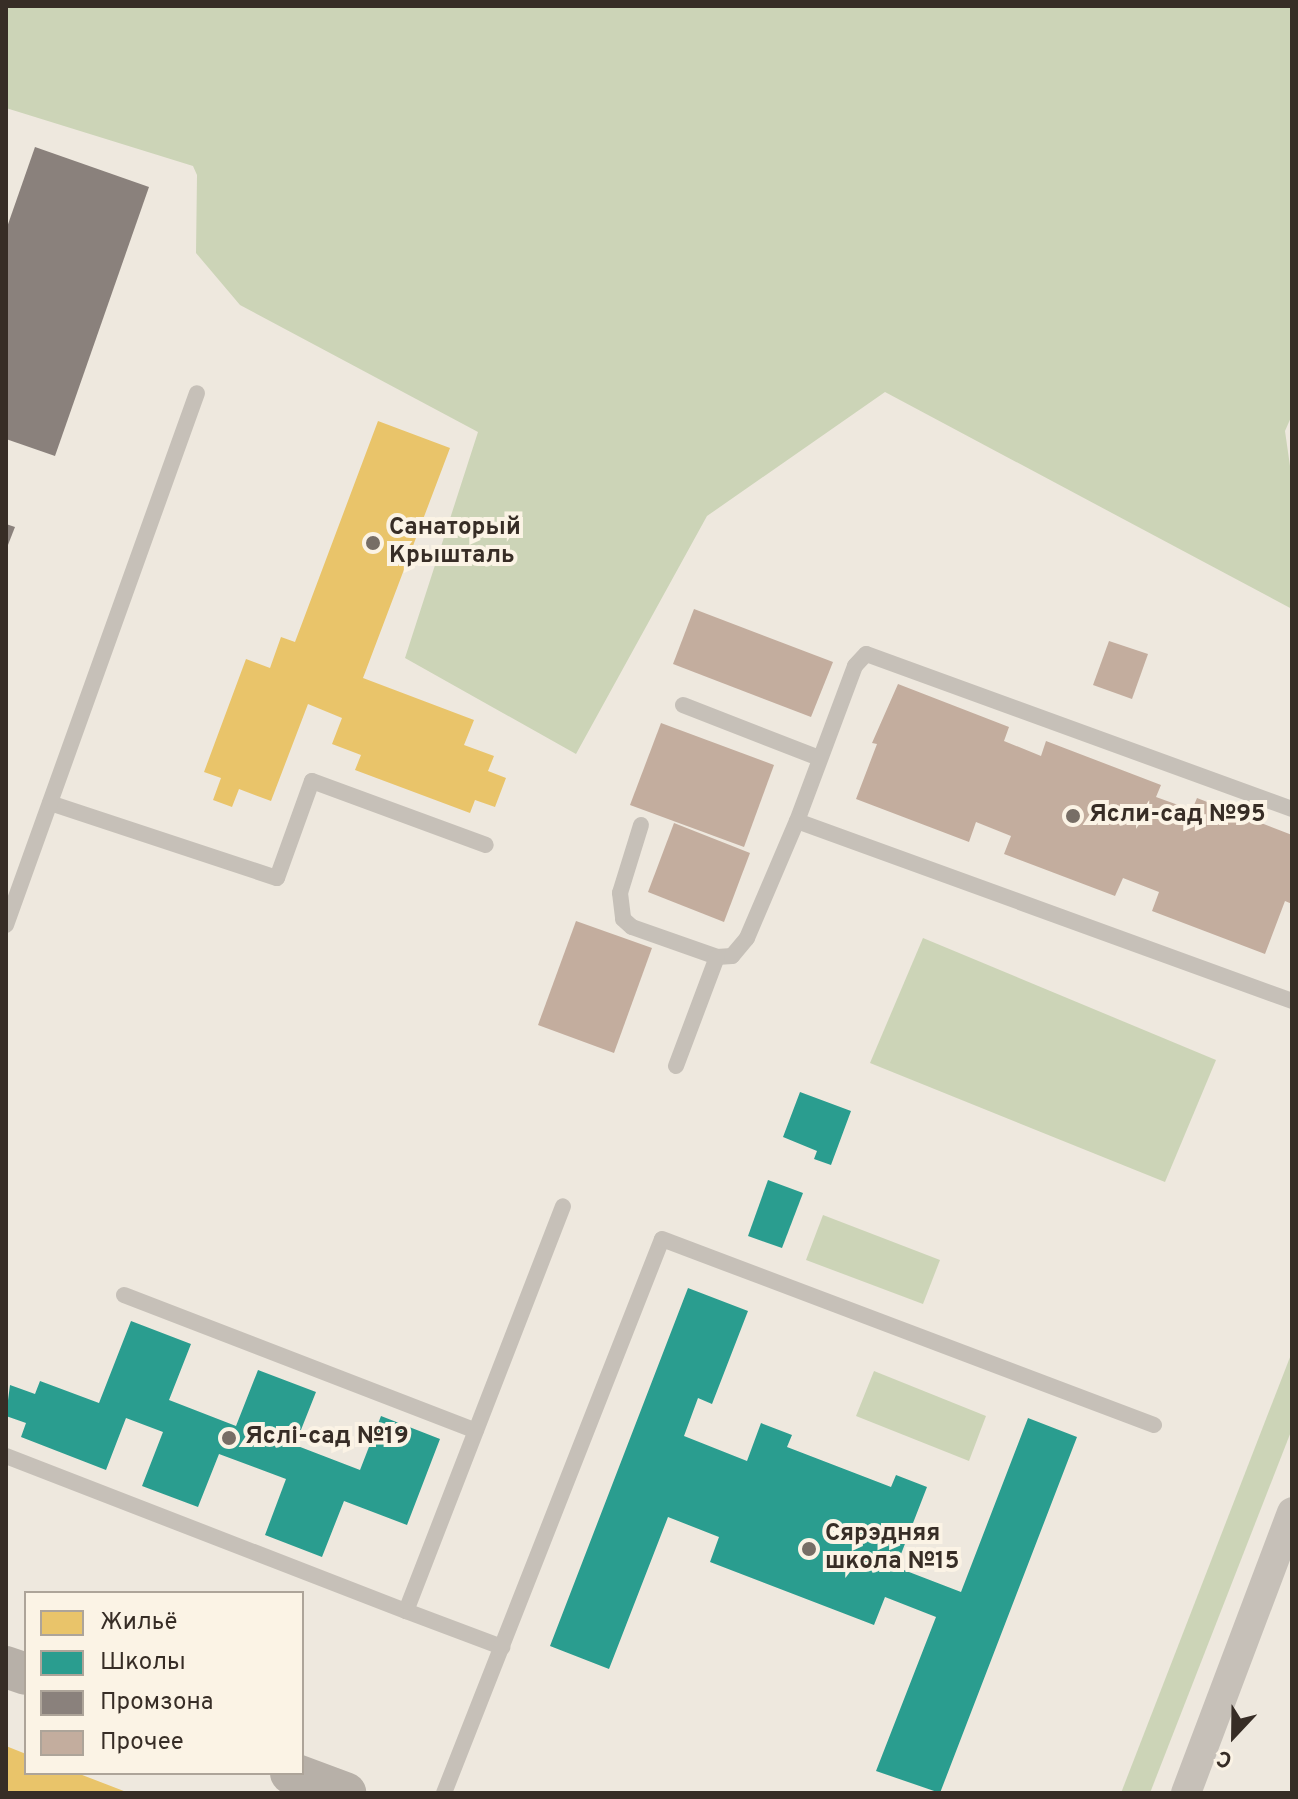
<!DOCTYPE html>
<html>
<head>
<meta charset="utf-8">
<style>
  body { margin:0 }
  #map { position:relative; width:1298px; height:1799px; overflow:hidden; background:#eee8de; font-family:Overpass,sans-serif }
  div>[style] { position:absolute }
  .green>* { inset:0; background:#ccd4b7 }
  .homes>* { inset:0; background:#e9c46a }
  .schools>* { inset:0; background:#2a9d8f }
  .industry>* { inset:0; background:#8a817c }
  .building>* { inset:0; background:#c3ad9e }
  .service>* { height:16px; margin:-8px; padding:0 8px; transform-origin:8px; border-radius:8px; background:#c6c0b8 }
  .minor>* { height:30px; margin:-15px; padding:0 15px; transform-origin:15px; border-radius:15px; background:#c6c0b8 }
  .secondary>* { height:42px; margin:-21px; padding:0 21px; transform-origin:21px; border-radius:21px; background:#b7b0a8 }
  .dots>* { width:22px; height:22px; translate:-50% -50%; box-sizing:border-box; border:4px solid #fbf3e5; border-radius:50% }
  span { translate:-50% -50%; white-space:nowrap; text-align:center; line-height:1.15; -webkit-text-stroke:8px #fbf3e5; paint-order:stroke }
  .poi-label { font-size:24px; color:#372d26; font-weight:700 }
  .left { translate:0 -50%; text-align:left }
  .frame { position:absolute; inset:0; border:8px solid #372d26; pointer-events:none }
  .legend { position:absolute; left:24px; top:1591px; width:280px; height:184px; box-sizing:border-box; background:#fbf3e5; border:2px solid #ada499; margin:0; padding:10px 14px; list-style:none; font-size:24px; color:#372d26 }
  .legend li { display:flex; align-items:center; gap:16px; height:40px }
  .legend b { width:40px; border:2px solid #ada499 }
  .north { position:absolute; left:1194px; top:1695px; width:80px; height:80px; -webkit-text-stroke:6px #fbf3e5; paint-order:stroke; rotate:202deg; font-size:22px; font-weight:700; line-height:32px; text-align:center; color:#372d26 }
  .north::after { content:''; display:block; margin:auto; width:28px; height:36px; background:#372d26; clip-path:polygon(50% 0,100% 100%,50% 72%,0 100%) }
</style>
</head>
<body>
<div id="map">
  <div class="green">
    <i style="clip-path:polygon(6px 6px,1292px 6px,1292px 415px,1285px 431px,1292px 480px,1292px 609px,885px 392px,707px 516px,576px 754px,405px 658px,478px 432px,240px 305px,196px 253px,197px 175px,193px 166px,6px 108px)"></i>
    <i style="clip-path:polygon(923px 938px,1216px 1060px,1165px 1182px,870px 1063px)"></i>
    <i style="clip-path:polygon(823px 1215px,940px 1260px,923px 1304px,806px 1260px)"></i>
    <i style="clip-path:polygon(1292px 1352px,1292px 1429px,1150px 1793px,1121px 1793px)"></i>
    <i style="clip-path:polygon(874px 1371px,986px 1416px,969px 1461px,856px 1416px)"></i>
  </div>
  <div class="homes">
    <i style="clip-path:polygon(378px 421px,450px 448px,363px 678px,474px 720px,464px 745px,494px 756px,488px 771px,506px 778px,495px 807px,475px 800px,470px 813px,355px 770px,361px 755px,332px 744px,342px 718px,308px 704px,271px 801px,239px 789px,232px 807px,213px 800px,221px 778px,204px 772px,246px 659px,270px 668px,281px 637px,295px 642px)"></i>
    <i style="clip-path:polygon(6px 1746px,26px 1754px,26px 1773px,77px 1773px,129px 1793px,6px 1793px)"></i>
  </div>
  <div class="schools">
    <i style="clip-path:polygon(800px 1092px,851px 1111px,831px 1165px,814px 1159px,817px 1151px,783px 1137px)"></i>
    <i style="clip-path:polygon(768px 1180px,803px 1193px,782px 1248px,748px 1236px)"></i>
    <i style="clip-path:polygon(688px 1288px,748px 1311px,712px 1404px,698px 1398px,684px 1436px,747px 1461px,761px 1423px,792px 1435px,787px 1447px,891px 1487px,896px 1475px,927px 1487px,896px 1567px,961px 1592px,1028px 1418px,1077px 1437px,940px 1793px,876px 1771px,936px 1617px,885px 1597px,874px 1625px,710px 1562px,719px 1537px,668px 1517px,609px 1669px,550px 1646px)"></i>
    <i style="clip-path:polygon(131px 1321px,191px 1344px,169px 1400px,236px 1426px,258px 1370px,316px 1392px,295px 1445px,360px 1470px,381px 1416px,440px 1439px,407px 1525px,344px 1501px,322px 1557px,265px 1535px,286px 1479px,219px 1454px,198px 1507px,142px 1486px,163px 1432px,126px 1418px,106px 1470px,21px 1437px,26px 1423px,6px 1416px,10px 1385px,35px 1394px,40px 1381px,99px 1403px)"></i>
  </div>
  <div class="industry">
    <i style="clip-path:polygon(35px 147px,149px 187px,55px 456px,6px 439px,6px 230px)"></i>
    <i style="clip-path:polygon(6px 524px,15px 527px,6px 550px)"></i>
  </div>
  <div class="building">
    <i style="clip-path:polygon(694px 609px,833px 662px,811px 717px,673px 664px)"></i>
    <i style="clip-path:polygon(1109px 641px,1148px 654px,1132px 699px,1093px 685px)"></i>
    <i style="clip-path:polygon(898px 684px,1009px 727px,1004px 741px,1041px 756px,1046px 741px,1161px 785px,1156px 797px,1192px 810px,1197px 798px,1292px 835px,1292px 904px,1285px 901px,1265px 954px,1152px 911px,1159px 892px,1123px 878px,1115px 896px,1004px 854px,1011px 836px,976px 822px,969px 842px,856px 799px,877px 744px,872px 743px)"></i>
    <i style="clip-path:polygon(661px 723px,774px 765px,744px 847px,630px 805px)"></i>
    <i style="clip-path:polygon(674px 823px,750px 853px,724px 922px,648px 892px)"></i>
    <i style="clip-path:polygon(576px 921px,652px 948px,614px 1053px,538px 1025px)"></i>
  </div>
  <div class="service">
    <i style="left:683px;top:705px;width:146px;rotate:21.3deg"></i>
    <i style="left:50px;top:803px;width:239px;rotate:18.3deg"></i>
    <i style="left:277px;top:878px;width:103px;rotate:-70.2deg"></i>
    <i style="left:312px;top:781px;width:185px;rotate:20.2deg"></i>
    <i style="left:1292px;top:809px;width:453px;rotate:-160deg"></i>
    <i style="left:866px;top:654px;width:16px;rotate:133deg"></i>
    <i style="left:855px;top:666px;width:165px;rotate:110.5deg"></i>
    <i style="left:797px;top:821px;width:527px;rotate:19.98deg"></i>
    <i style="left:641px;top:825px;width:71px;rotate:107.2deg"></i>
    <i style="left:620px;top:893px;width:26px;rotate:83deg"></i>
    <i style="left:623px;top:919px;width:12px;rotate:42deg"></i>
    <i style="left:632px;top:927px;width:90px;rotate:19.4deg"></i>
    <i style="left:717px;top:957px;width:15px;rotate:-4deg"></i>
    <i style="left:732px;top:956px;width:23px;rotate:-50deg"></i>
    <i style="left:747px;top:938px;width:127px;rotate:-66.9deg"></i>
    <i style="left:6px;top:925px;width:565px;rotate:-70.25deg"></i>
    <i style="left:676px;top:1066px;width:116px;rotate:-69.4deg"></i>
    <i style="left:124px;top:1295px;width:377px;rotate:21.1deg"></i>
    <i style="left:6px;top:1456px;width:429px;rotate:21.2deg"></i>
    <i style="left:406px;top:1611px;width:434px;rotate:-68.8deg"></i>
    <i style="left:406px;top:1611px;width:103px;rotate:20.6deg"></i>
    <i style="left:444px;top:1793px;width:595px;rotate:-68.52deg"></i>
    <i style="left:662px;top:1239px;width:526px;rotate:20.71deg"></i>
  </div>
  <div class="minor">
    <i style="left:1186px;top:1793px;width:300px;rotate:-69.3deg"></i>
  </div>
  <div class="secondary">
    <i style="left:6px;top:1667px;width:21px;rotate:19deg"></i>
    <i style="left:291px;top:1773px;width:58px;rotate:20.3deg"></i>
  </div>
  <div class="dots">
    <i style="left:373px;top:543px;background:#776e66"></i>
    <i style="left:1073px;top:816px;background:#776e66"></i>
    <i style="left:229px;top:1438px;background:#776e66"></i>
    <i style="left:809px;top:1549px;background:#776e66"></i>
  </div>
  <div class="poi-label">
    <span class="left" style="left:389px;top:543px">Санаторый<br>Крышталь</span>
    <span class="left" style="left:1089px;top:816px">Ясли-сад №95</span>
    <span class="left" style="left:245px;top:1438px">Яслі-сад №19</span>
    <span class="left" style="left:825px;top:1549px">Сярэдняя<br>школа №15</span>
  </div>
  <div class="frame"></div>
  <ul class="legend">
  <li><b style="height:22px;background:#e9c46a"></b>Жильё</li>
  <li><b style="height:22px;background:#2a9d8f"></b>Школы</li>
  <li><b style="height:22px;background:#8a817c"></b>Промзона</li>
  <li><b style="height:22px;background:#c3ad9e"></b>Прочее</li>
  </ul>
  <div class="north">С</div>
</div>
</body>
</html>
